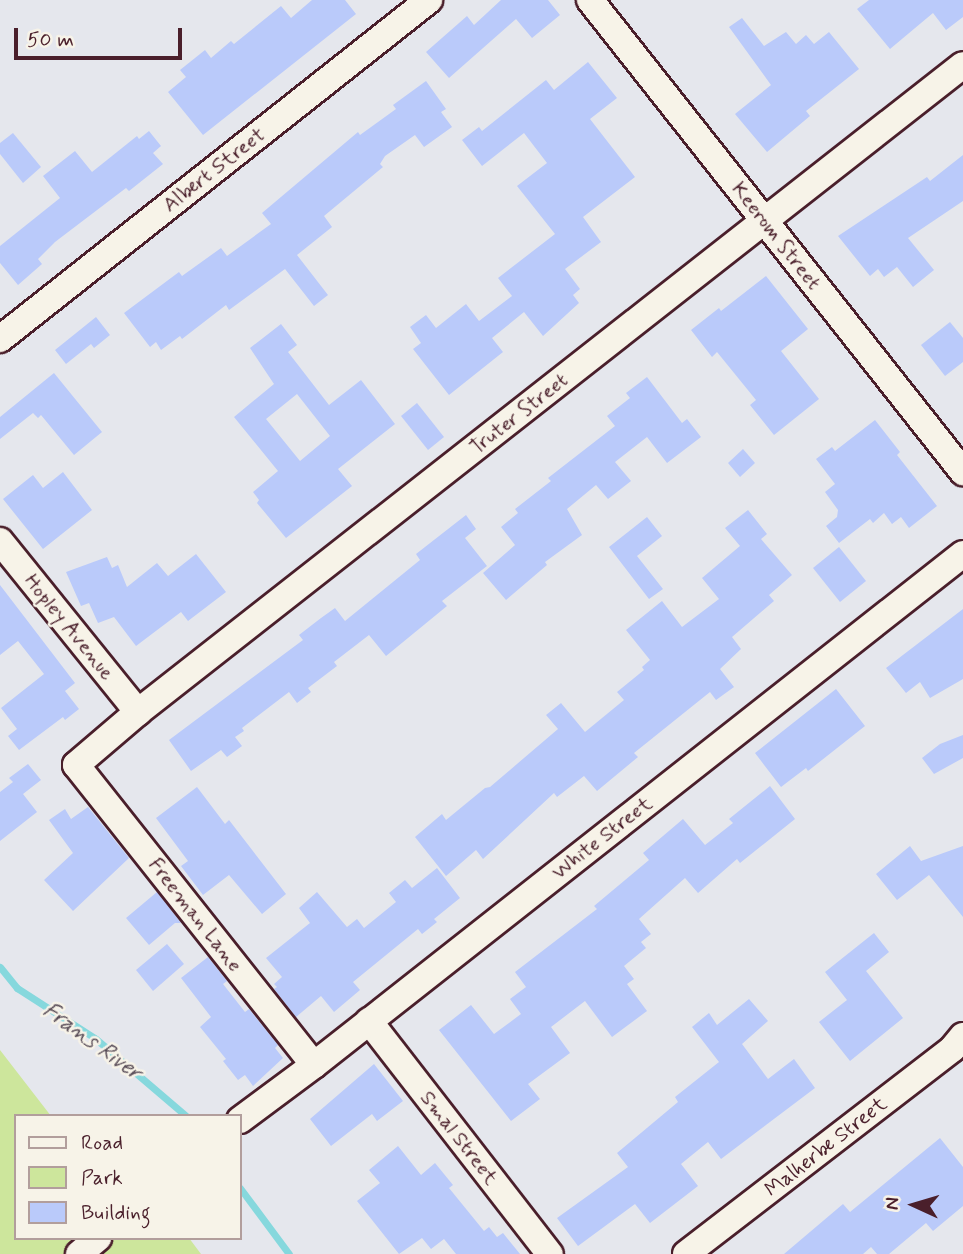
<!DOCTYPE html>
<html>
<head>
<meta charset="utf-8">
<style>
  body { margin:0 }
  #map { position:relative; width:963px; height:1254px; overflow:hidden; background:#e5e7ed; font-family:Mynerve,sans-serif }
  div>[style] { position:absolute }
  .green>* { inset:0; background:#cde69c }
  .stream>* { height:7px; margin:-3.5px; padding:0 3.5px; transform-origin:3.5px; border-radius:3.5px; background:#86d8dd }
  .building>* { inset:0; background:#bacafa }
  .roads { filter:drop-shadow(2px 0 #4a1f2b) drop-shadow(-2px 0 #4a1f2b) drop-shadow(0 2px #4a1f2b) drop-shadow(0 -2px #4a1f2b) }
  .minor>* { height:26px; margin:-13px; padding:0 13px; transform-origin:13px; border-radius:13px; background:#f7f3e8 }
  span { translate:-50% -50%; white-space:nowrap; text-align:center; line-height:1.15; -webkit-text-stroke:5px #f7f3e8; paint-order:stroke }
  .street-label { font-size:21px; color:#4a1f2b }
  .water-label { font-size:23px; color:#594d58; font-style:italic }
  .legend { position:absolute; left:14px; top:1114px; width:228px; height:126px; box-sizing:border-box; background:#f7f3e8; border:2px solid #b29e9c; margin:0; padding:9px 12px; list-style:none; font-size:21px; color:#4a1f2b }
  .legend li { display:flex; align-items:center; gap:14px; height:35px }
  .legend b { width:35px; border:2px solid #b29e9c }
  .north { position:absolute; left:879px; top:1170px; width:70px; height:70px; -webkit-text-stroke:5px #f7f3e8; paint-order:stroke; rotate:274deg; font-size:19px; font-weight:700; line-height:28px; text-align:center; color:#4a1f2b }
  .north::after { content:''; display:block; margin:auto; width:24px; height:32px; background:#4a1f2b; clip-path:polygon(50% 0,100% 100%,50% 72%,0 100%) }
  .scale { position:absolute; left:14px; top:28px; width:168px; height:32px; box-sizing:border-box; border:4px solid #4a1f2b; border-top:0; padding-left:9px; font-size:21px; line-height:24px; white-space:nowrap; color:#4a1f2b; -webkit-text-stroke:5px #f7f3e8; paint-order:stroke }
</style>
</head>
<body>
<div id="map">
  <div class="green">
    <i style="clip-path:polygon(0 1050px,51px 1116px,16px 1116px,16px 1238px,189px 1238px,201px 1254px,0 1254px)"></i>
  </div>
  <div class="stream">
    <i style="left:0;top:967px;width:27px;rotate:51deg"></i>
    <i style="left:17px;top:988px;width:94px;rotate:32.8deg"></i>
    <i style="left:96px;top:1039px;width:118px;rotate:40.5deg"></i>
    <i style="left:240px;top:1188px;width:82px;rotate:53.4deg"></i>
  </div>
  <div class="building">
    <i style="clip-path:polygon(312px 0,345px 0,356px 14px,203px 135px,168px 92px,186px 77px,180px 70px,205px 50px,211px 58px,231px 41px,234px 44px,281px 6px,291px 18px)"></i>
    <i style="clip-path:polygon(501px 0,548px 0,560px 15px,532px 38px,516px 19px,449px 78px,426px 52px,467px 16px,474px 25px)"></i>
    <i style="clip-path:polygon(869px 0,963px 0,963px 17px,946px 30px,933px 13px,890px 49px,857px 9px)"></i>
    <i style="clip-path:polygon(742px 18px,764px 46px,786px 32px,796px 44px,806px 35px,814px 44px,829px 32px,859px 69px,806px 111px,810px 116px,767px 152px,735px 114px,771px 85px,729px 27px)"></i>
    <i style="clip-path:polygon(588px 62px,617px 98px,590px 119px,635px 177px,583px 217px,601px 242px,565px 269px,580px 289px,573px 295px,579px 303px,543px 336px,524px 312px,492px 338px,503px 352px,449px 395px,413px 349px,421px 343px,410px 327px,426px 315px,436px 328px,466px 304px,479px 321px,512px 296px,498px 278px,555px 234px,517px 186px,547px 163px,524px 133px,482px 166px,462px 140px,479px 127px,482px 131px,546px 80px,554px 90px)"></i>
    <i style="clip-path:polygon(426px 81px,446px 109px,441px 112px,452px 127px,424px 147px,415px 135px,385px 156px,380px 164px,383px 167px,324px 216px,332px 227px,297px 255px,328px 295px,314px 306px,285px 269px,229px 310px,226px 305px,182px 339px,180px 336px,161px 350px,156px 342px,150px 347px,124px 313px,179px 272px,182px 276px,221px 248px,227px 256px,271px 224px,262px 213px,358px 132px,360px 135px,396px 109px,393px 105px)"></i>
    <i style="clip-path:polygon(149px 131px,161px 146px,153px 153px,163px 164px,129px 191px,126px 188px,55px 242px,38px 259px,42px 264px,18px 285px,0 263px,0 246px,60px 198px,43px 176px,75px 151px,92px 172px,137px 136px,139px 139px)"></i>
    <i style="clip-path:polygon(13px 133px,41px 167px,23px 183px,0 154px,0 143px)"></i>
    <i style="clip-path:polygon(963px 155px,963px 201px,908px 238px,934px 270px,913px 287px,897px 267px,884px 277px,878px 269px,870px 276px,838px 236px,927px 177px,930px 181px)"></i>
    <i style="clip-path:polygon(766px 276px,808px 329px,781px 351px,819px 399px,774px 435px,750px 405px,756px 400px,717px 352px,712px 357px,691px 330px,719px 308px,721px 311px)"></i>
    <i style="clip-path:polygon(96px 317px,110px 335px,94px 348px,91px 344px,66px 364px,55px 350px)"></i>
    <i style="clip-path:polygon(950px 322px,963px 338px,963px 362px,945px 376px,921px 345px)"></i>
    <i style="clip-path:polygon(evenodd,281px 324px,297px 345px,288px 352px,329px 405px,361px 380px,395px 424px,338px 469px,352px 486px,286px 538px,257px 503px,259px 500px,253px 492px,278px 471px,234px 417px,274px 384px,250px 348px,281px 324px,297px 394px,330px 436px,300px 461px,266px 419px,297px 394px)"></i>
    <i style="clip-path:polygon(54px 373px,102px 432px,74px 455px,41px 415px,38px 418px,33px 413px,0 439px,0 417px)"></i>
    <i style="clip-path:polygon(647px 377px,682px 423px,687px 419px,701px 437px,667px 463px,647px 437px,615px 462px,631px 481px,608px 499px,596px 485px,567px 509px,582px 535px,545px 562px,547px 565px,506px 600px,483px 573px,515px 545px,501px 527px,518px 513px,515px 509px,551px 481px,548px 478px,615px 426px,607px 416px,630px 398px,626px 393px)"></i>
    <i style="clip-path:polygon(417px 403px,444px 437px,428px 450px,401px 416px)"></i>
    <i style="clip-path:polygon(875px 420px,900px 452px,897px 455px,937px 506px,909px 528px,901px 517px,892px 524px,884px 513px,873px 523px,870px 519px,839px 543px,826px 526px,837px 517px,838px 510px,825px 492px,835px 484px,816px 459px,832px 447px,835px 451px)"></i>
    <i style="clip-path:polygon(743px 449px,755px 463px,740px 477px,728px 463px)"></i>
    <i style="clip-path:polygon(63px 472px,92px 510px,43px 549px,3px 499px,33px 475px,43px 488px)"></i>
    <i style="clip-path:polygon(748px 510px,767px 534px,761px 539px,792px 575px,769px 595px,774px 601px,732px 637px,741px 649px,720px 669px,734px 687px,716px 700px,710px 692px,634px 753px,638px 757px,597px 791px,584px 776px,557px 797px,554px 793px,483px 859px,476px 850px,446px 876px,415px 837px,442px 814px,446px 820px,485px 788px,490px 787px,558px 729px,546px 715px,561px 703px,585px 732px,624px 700px,617px 692px,644px 670px,642px 667px,650px 660px,626px 630px,662px 601px,682px 627px,719px 599px,702px 578px,740px 546px,725px 528px)"></i>
    <i style="clip-path:polygon(466px 515px,476px 529px,465px 538px,487px 566px,442px 601px,447px 606px,386px 656px,369px 635px,334px 662px,337px 666px,308px 688px,311px 692px,297px 703px,289px 692px,242px 728px,244px 731px,235px 737px,242px 746px,227px 757px,221px 750px,191px 771px,169px 740px,303px 640px,299px 635px,321px 618px,335px 608px,345px 621px,420px 560px,416px 554px)"></i>
    <i style="clip-path:polygon(647px 517px,662px 536px,637px 556px,663px 589px,649px 599px,609px 547px)"></i>
    <i style="clip-path:polygon(839px 547px,866px 581px,840px 602px,813px 568px)"></i>
    <i style="clip-path:polygon(196px 554px,226px 592px,188px 621px,181px 612px,136px 646px,114px 617px,98px 623px,89px 603px,81px 606px,66px 572px,107px 557px,112px 568px,118px 565px,127px 587px,157px 563px,168px 576px)"></i>
    <i style="clip-path:polygon(0 585px,75px 683px,65px 691px,79px 709px,65px 720px,63px 717px,19px 750px,8px 736px,17px 729px,1px 708px,44px 674px,18px 641px,0 655px)"></i>
    <i style="clip-path:polygon(963px 609px,963px 679px,930px 698px,920px 682px,906px 693px,886px 668px)"></i>
    <i style="clip-path:polygon(836px 689px,865px 726px,808px 771px,806px 768px,781px 787px,755px 753px)"></i>
    <i style="clip-path:polygon(963px 735px,963px 758px,934px 774px,922px 758px,940px 744px)"></i>
    <i style="clip-path:polygon(28px 764px,41px 780px,23px 794px,37px 812px,0 841px,0 792px,13px 782px,9px 778px)"></i>
    <i style="clip-path:polygon(770px 786px,795px 819px,740px 863px,737px 859px,698px 893px,685px 878px,639px 919px,651px 934px,641px 942px,646px 948px,624px 966px,634px 979px,627px 984px,647px 1011px,612px 1037px,585px 1001px,551px 1027px,570px 1053px,528px 1084px,540px 1099px,511px 1121px,439px 1030px,471px 1005px,494px 1034px,521px 1014px,510px 999px,526px 987px,515px 972px,597px 909px,594px 906px,649px 860px,643px 853px,683px 819px,705px 845px,733px 823px,729px 819px)"></i>
    <i style="clip-path:polygon(197px 787px,225px 824px,229px 820px,286px 894px,262px 914px,229px 875px,203px 895px,181px 866px,188px 861px,156px 818px)"></i>
    <i style="clip-path:polygon(88px 807px,129px 858px,73px 911px,44px 880px,73px 853px,49px 820px,65px 809px,71px 819px)"></i>
    <i style="clip-path:polygon(910px 846px,921px 861px,963px 846px,963px 917px,929px 875px,897px 900px,876px 874px)"></i>
    <i style="clip-path:polygon(437px 868px,460px 898px,434px 919px,437px 922px,422px 934px,418px 929px,353px 982px,360px 990px,334px 1012px,321px 996px,296px 1017px,274px 989px,277px 987px,274px 984px,282px 977px,266px 958px,310px 923px,299px 908px,317px 892px,347px 927px,357px 919px,364px 928px,396px 902px,389px 893px,405px 880px,412px 888px)"></i>
    <i style="clip-path:polygon(157px 892px,181px 923px,175px 923px,149px 945px,126px 918px)"></i>
    <i style="clip-path:polygon(874px 933px,889px 952px,866px 971px,903px 1018px,850px 1061px,819px 1022px,847px 1000px,825px 972px)"></i>
    <i style="clip-path:polygon(167px 944px,184px 964px,153px 991px,136px 970px)"></i>
    <i style="clip-path:polygon(208px 957px,227px 981px,223px 984px,245px 1012px,249px 1009px,278px 1045px,275px 1048px,283px 1058px,253px 1086px,245px 1075px,238px 1080px,223px 1061px,226px 1059px,200px 1027px,211px 1017px,181px 978px)"></i>
    <i style="clip-path:polygon(749px 999px,768px 1021px,742px 1044px,768px 1079px,794px 1059px,815px 1088px,721px 1159px,708px 1142px,681px 1164px,698px 1186px,650px 1223px,635px 1204px,578px 1246px,557px 1218px,628px 1167px,617px 1153px,678px 1102px,675px 1097px,719px 1062px,692px 1027px,709px 1013px,717px 1025px)"></i>
    <i style="clip-path:polygon(374px 1064px,403px 1101px,377px 1121px,372px 1114px,331px 1146px,310px 1119px)"></i>
    <i style="clip-path:polygon(940px 1138px,963px 1167px,963px 1206px,933px 1231px,926px 1223px,889px 1254px,877px 1254px,871px 1247px,863px 1254px,784px 1254px,843px 1204px,850px 1212px)"></i>
    <i style="clip-path:polygon(398px 1146px,421px 1175px,435px 1163px,453px 1185px,449px 1188px,484px 1231px,489px 1227px,497px 1237px,503px 1233px,520px 1254px,456px 1254px,444px 1239px,431px 1249px,422px 1238px,399px 1254px,357px 1201px,380px 1183px,369px 1170px)"></i>
  </div>
  <div class="roads">
    <div class="minor">
      <i style="left:590px;top:0;width:602px;rotate:51.68deg"></i>
      <i style="left:0;top:339px;width:547px;rotate:-38.32deg"></i>
      <i style="left:0;top:541px;width:220px;rotate:51.1deg"></i>
      <i style="left:369px;top:1021px;width:295px;rotate:52.2deg"></i>
      <i style="left:314px;top:1065px;width:383px;rotate:-128.4deg"></i>
      <i style="left:76px;top:765px;width:82px;rotate:-40.5deg"></i>
      <i style="left:138px;top:712px;width:1048px;rotate:-38.11deg"></i>
      <i style="left:240px;top:1120px;width:92px;rotate:-36.6deg"></i>
      <i style="left:314px;top:1065px;width:826px;rotate:-38.22deg"></i>
      <i style="left:79px;top:1254px;width:25px;rotate:-40deg"></i>
      <i style="left:686px;top:1254px;width:336px;rotate:-37.6deg"></i>
      <i style="left:952px;top:1049px;width:17px;rotate:-50deg"></i>
    </div>
  </div>
  <div class="street-label">
    <span style="left:214px;top:170px;rotate:-38deg">Albert Street</span>
    <span style="left:776px;top:236px;rotate:52deg">Keerom Street</span>
    <span style="left:519px;top:414px;rotate:-38deg">Truter Street</span>
    <span style="left:69px;top:627px;rotate:51deg">Hopley Avenue</span>
    <span style="left:602px;top:838px;rotate:-38deg">White Street</span>
    <span style="left:195px;top:915px;rotate:52deg">Freeman Lane</span>
    <span style="left:459px;top:1138px;rotate:52deg">Smal Street</span>
    <span style="left:826px;top:1147px;rotate:-38deg">Malherbe Street</span>
  </div>
  <div class="water-label">
    <span style="left:92px;top:1042px;rotate:36deg">Frans River</span>
  </div>
  <ul class="legend">
  <li><b style="height:9px;background:#f7f3e8"></b>Road</li>
  <li><b style="height:19px;background:#cde69c"></b>Park</li>
  <li><b style="height:19px;background:#bacafa"></b>Building</li>
  </ul>
  <div class="north">N</div>
  <div class="scale">50 m</div>
</div>
</body>
</html>
